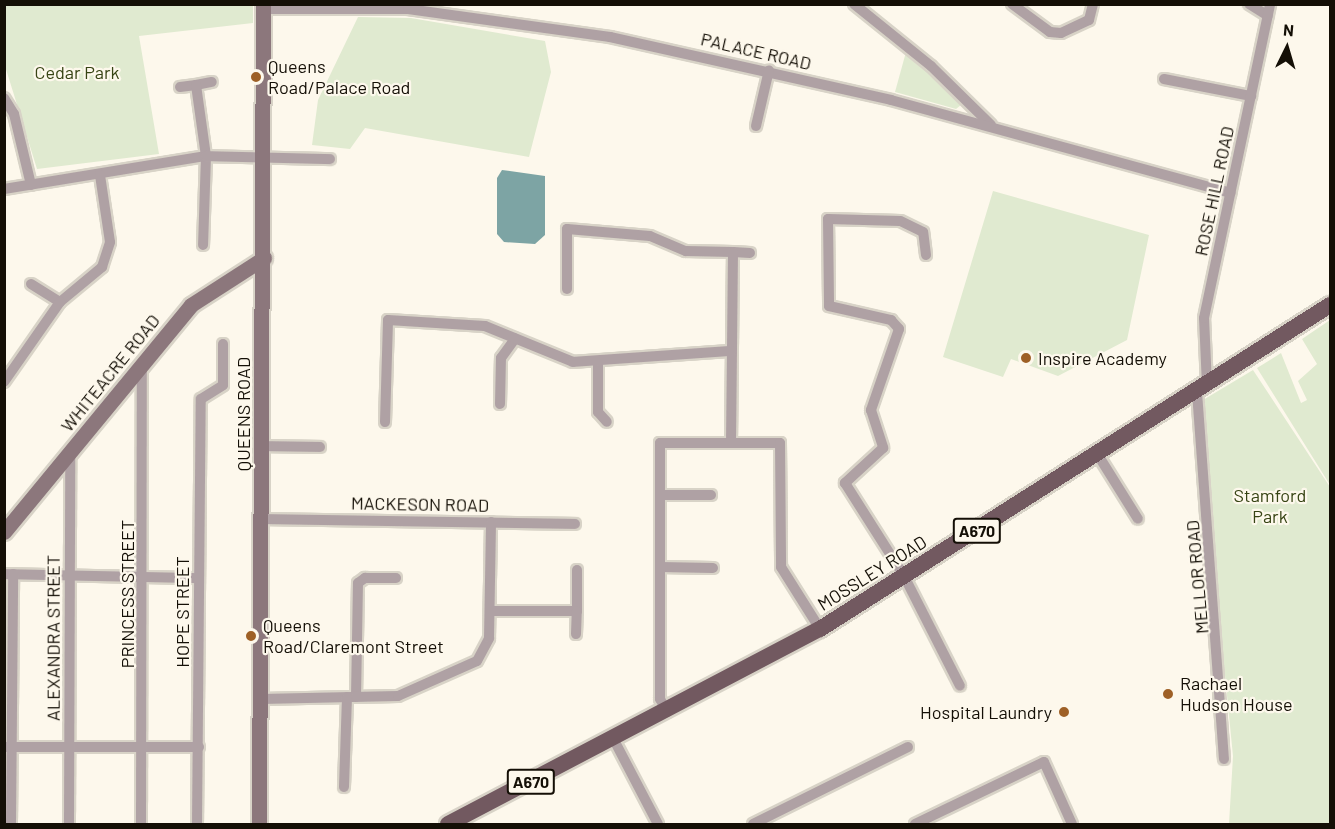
<!DOCTYPE html>
<html>
<head>
<meta charset="utf-8">
<style>
  body { margin:0 }
  #map { position:relative; width:1335px; height:829px; overflow:hidden; background:#fdf8ec; font-family:Barlow,sans-serif }
  div>[style] { position:absolute }
  .green>* { inset:0; background:#e0ead0 }
  .water>* { inset:0; background:#7da4a4 }
  .roads { filter:drop-shadow(2px 0 #d8d3c7) drop-shadow(-2px 0 #d8d3c7) drop-shadow(0 2px #d8d3c7) drop-shadow(0 -2px #d8d3c7) }
  .street>* { height:10px; margin:-5px; padding:0 5px; transform-origin:5px; border-radius:5px; background:#afa1a4 }
  .secondary>* { height:15px; margin:-7.5px; padding:0 7.5px; transform-origin:7.5px; border-radius:7.5px; background:#8c777c }
  .primary>* { height:16px; margin:-8px; padding:0 8px; transform-origin:8px; border-radius:8px; background:#725960 }
  .dots>* { width:16px; height:16px; translate:-50% -50%; box-sizing:border-box; border:3px solid #fdf8ec; border-radius:50% }
  span { translate:-50% -50%; white-space:nowrap; text-align:center; line-height:1.15; -webkit-text-stroke:4.5px #fdf8ec; paint-order:stroke }
  .shield-label span { padding:2px 4px; background:#fdf8ec; border:2px solid; border-radius:4px; -webkit-text-stroke-width:0 }
  .shield-label { font-size:16px; color:#140f06; font-weight:700 }
  .street-label { font-size:18px; color:#140f06 }
  .poi-label { font-size:18px; color:#140f06 }
  .left { translate:0 -50%; text-align:left }
  .right { translate:-100% -50%; text-align:right }
  .park-label { font-size:18px; color:#374414 }
  .frame { position:absolute; inset:0; border:6px solid #140f06; pointer-events:none }
  .north { position:absolute; left:1257px; top:18px; width:60px; height:60px; -webkit-text-stroke:4px #fdf8ec; paint-order:stroke; rotate:5deg; font-size:16px; font-weight:700; line-height:24px; text-align:center; color:#140f06 }
  .north::after { content:''; display:block; margin:auto; width:21px; height:27px; background:#140f06; clip-path:polygon(50% 0,100% 100%,50% 72%,0 100%) }
</style>
</head>
<body>
<div id="map">
  <div class="green">
    <i style="clip-path:polygon(253px 5px,253px 23px,139px 36px,159px 154px,37px 169px,5px 66px,5px 6px)"></i>
    <i style="clip-path:polygon(358px 17px,411px 18px,545px 41px,551px 72px,529px 157px,365px 128px,350px 149px,312px 145px,318px 100px)"></i>
    <i style="clip-path:polygon(906px 52px,928px 71px,961px 105px,956px 109px,895px 92px)"></i>
    <i style="clip-path:polygon(993px 191px,1149px 235px,1127px 340px,1058px 376px,1011px 359px,1003px 377px,943px 357px)"></i>
    <i style="clip-path:polygon(1330px 320px,1330px 485px,1257px 368px,1281px 353px,1301px 403px,1307px 400px,1298px 381px,1317px 364px,1302px 339px)"></i>
    <i style="clip-path:polygon(1253px 370px,1330px 487px,1330px 824px,1229px 824px,1233px 756px,1198px 403px)"></i>
  </div>
  <div class="water">
    <i style="clip-path:polygon(502px 170px,545px 176px,545px 235px,535px 244px,504px 242px,497px 234px,497px 178px)"></i>
  </div>
  <div class="roads">
    <div class="street">
      <i style="left:854px;top:4px;width:99px;rotate:38.8deg"></i>
      <i style="left:931px;top:66px;width:84px;rotate:44.5deg"></i>
      <i style="left:1012px;top:4px;width:47px;rotate:36.4deg"></i>
      <i style="left:1050px;top:32px;width:11px;rotate:5deg"></i>
      <i style="left:1061px;top:33px;width:31px;rotate:-25deg"></i>
      <i style="left:1089px;top:20px;width:16px;rotate:-76deg"></i>
      <i style="left:1249px;top:4px;width:22px;rotate:32deg"></i>
      <i style="left:263px;top:9px;width:145px"></i>
      <i style="left:408px;top:9px;width:204px;rotate:7.9deg"></i>
      <i style="left:610px;top:37px;width:288px;rotate:12.6deg"></i>
      <i style="left:891px;top:100px;width:352px;rotate:15.3deg"></i>
      <i style="left:1164px;top:79px;width:89px;rotate:11.1deg"></i>
      <i style="left:196px;top:85px;width:16px;rotate:-11deg"></i>
      <i style="left:180px;top:87px;width:16px;rotate:-7deg"></i>
      <i style="left:196px;top:85px;width:72px;rotate:82deg"></i>
      <i style="left:206px;top:156px;width:89px;rotate:91.9deg"></i>
      <i style="left:4px;top:98px;width:19px;rotate:58deg"></i>
      <i style="left:14px;top:114px;width:73px;rotate:76.5deg"></i>
      <i style="left:756px;top:126px;width:57px;rotate:-76.9deg"></i>
      <i style="left:4px;top:189px;width:205px;rotate:-9.3deg"></i>
      <i style="left:206px;top:156px;width:124px;rotate:1.4deg"></i>
      <i style="left:733px;top:252px;width:17px;rotate:3deg"></i>
      <i style="left:926px;top:255px;width:23px;rotate:-97deg"></i>
      <i style="left:923px;top:232px;width:25px;rotate:-154deg"></i>
      <i style="left:900px;top:221px;width:72px;rotate:-178.4deg"></i>
      <i style="left:828px;top:219px;width:87px;rotate:89.3deg"></i>
      <i style="left:829px;top:306px;width:64px;rotate:12.7deg"></i>
      <i style="left:891px;top:320px;width:12px;rotate:48deg"></i>
      <i style="left:899px;top:329px;width:86px;rotate:109.1deg"></i>
      <i style="left:871px;top:410px;width:40px;rotate:72deg"></i>
      <i style="left:883px;top:448px;width:52px;rotate:137.4deg"></i>
      <i style="left:845px;top:483px;width:110px;rotate:57.6deg"></i>
      <i style="left:904px;top:576px;width:123px;rotate:63deg"></i>
      <i style="left:31px;top:284px;width:34px;rotate:32deg"></i>
      <i style="left:60px;top:302px;width:55px;rotate:-39.8deg"></i>
      <i style="left:102px;top:267px;width:26px;rotate:-72deg"></i>
      <i style="left:110px;top:242px;width:68px;rotate:-98.5deg"></i>
      <i style="left:567px;top:289px;width:60px;rotate:-90deg"></i>
      <i style="left:567px;top:229px;width:83px;rotate:4.8deg"></i>
      <i style="left:650px;top:236px;width:39px;rotate:23deg"></i>
      <i style="left:686px;top:251px;width:47px;rotate:1.2deg"></i>
      <i style="left:733px;top:252px;width:190px;rotate:90.6deg"></i>
      <i style="left:598px;top:363px;width:49px;rotate:90deg"></i>
      <i style="left:598px;top:412px;width:13px;rotate:48deg"></i>
      <i style="left:4px;top:382px;width:98px;rotate:-55deg"></i>
      <i style="left:1207px;top:386px;width:68px;rotate:-92.5deg"></i>
      <i style="left:1204px;top:318px;width:321px;rotate:-78.1deg"></i>
      <i style="left:1197px;top:392px;width:368px;rotate:85.8deg"></i>
      <i style="left:500px;top:404px;width:46px;rotate:-88.8deg"></i>
      <i style="left:501px;top:358px;width:24px;rotate:-54deg"></i>
      <i style="left:385px;top:422px;width:102px;rotate:-88.3deg"></i>
      <i style="left:388px;top:320px;width:97px;rotate:3.5deg"></i>
      <i style="left:485px;top:326px;width:95px;rotate:22.2deg"></i>
      <i style="left:573px;top:362px;width:159px;rotate:-4deg"></i>
      <i style="left:261px;top:446px;width:59px;rotate:1deg"></i>
      <i style="left:1098px;top:455px;width:75px;rotate:58deg"></i>
      <i style="left:661px;top:495px;width:50px"></i>
      <i style="left:264px;top:519px;width:311px;rotate:0.9deg"></i>
      <i style="left:660px;top:567px;width:53px;rotate:1.1deg"></i>
      <i style="left:4px;top:574px;width:194px;rotate:1.2deg"></i>
      <i style="left:492px;top:611px;width:85px"></i>
      <i style="left:577px;top:611px;width:41px;rotate:-90deg"></i>
      <i style="left:576px;top:634px;width:23px;rotate:-88deg"></i>
      <i style="left:356px;top:697px;width:114px;rotate:-89deg"></i>
      <i style="left:358px;top:583px;width:9px;rotate:-36deg"></i>
      <i style="left:365px;top:578px;width:31px"></i>
      <i style="left:261px;top:699px;width:137px;rotate:-1.3deg"></i>
      <i style="left:398px;top:696px;width:86px;rotate:-23.9deg"></i>
      <i style="left:477px;top:661px;width:26px;rotate:-62deg"></i>
      <i style="left:489px;top:638px;width:116px;rotate:-89deg"></i>
      <i style="left:667px;top:712px;width:15px;rotate:-118deg"></i>
      <i style="left:660px;top:699px;width:256px;rotate:-90deg"></i>
      <i style="left:660px;top:443px;width:120px"></i>
      <i style="left:780px;top:443px;width:124px;rotate:89.5deg"></i>
      <i style="left:781px;top:567px;width:73px;rotate:57.8deg"></i>
      <i style="left:614px;top:740px;width:95px;rotate:62.4deg"></i>
      <i style="left:5px;top:747px;width:194px"></i>
      <i style="left:344px;top:787px;width:90px;rotate:-88.1deg"></i>
      <i style="left:11px;top:824px;width:250px;rotate:-89.5deg"></i>
      <i style="left:69px;top:824px;width:372px;rotate:-89.8deg"></i>
      <i style="left:141px;top:824px;width:459px;rotate:-89.9deg"></i>
      <i style="left:197px;top:824px;width:425px;rotate:-89.5deg"></i>
      <i style="left:201px;top:399px;width:26px;rotate:-32deg"></i>
      <i style="left:223px;top:385px;width:41px;rotate:-90deg"></i>
      <i style="left:753px;top:824px;width:173px;rotate:-26.4deg"></i>
      <i style="left:915px;top:824px;width:143px;rotate:-25.7deg"></i>
      <i style="left:1044px;top:762px;width:68px;rotate:65.7deg"></i>
    </div>
    <div class="secondary">
      <i style="left:4px;top:532px;width:294px;rotate:-50.5deg"></i>
      <i style="left:191px;top:305px;width:87px;rotate:-32.8deg"></i>
      <i style="left:259px;top:824px;width:820px;rotate:-89.72deg"></i>
    </div>
    <div class="primary">
      <i style="left:448px;top:824px;width:420px;rotate:-27.7deg"></i>
      <i style="left:820px;top:629px;width:604px;rotate:-32.43deg"></i>
    </div>
  </div>
  <div class="dots">
    <i style="left:256px;top:77px;background:#9e6026"></i>
    <i style="left:1026px;top:358px;background:#9e6026"></i>
    <i style="left:251px;top:636px;background:#9e6026"></i>
    <i style="left:1168px;top:694px;background:#9e6026"></i>
    <i style="left:1064px;top:712px;background:#9e6026"></i>
  </div>
  <div class="shield-label">
    <span style="left:977px;top:531px">A670</span>
    <span style="left:531px;top:782px">A670</span>
  </div>
  <div class="street-label">
    <span style="left:756px;top:51px;rotate:13deg">PALACE ROAD</span>
    <span style="left:1214px;top:191px;rotate:-78deg">ROSE HILL ROAD</span>
    <span style="left:110px;top:373px;rotate:-51deg">WHITEACRE ROAD</span>
    <span style="left:243px;top:414px;rotate:-90deg">QUEENS ROAD</span>
    <span style="left:420px;top:504px;rotate:1deg">MACKESON ROAD</span>
    <span style="left:872px;top:573px;rotate:-32deg">MOSSLEY ROAD</span>
    <span style="left:1197px;top:577px;rotate:-95deg">MELLOR ROAD</span>
    <span style="left:127px;top:594px;rotate:-90deg">PRINCESS STREET</span>
    <span style="left:182px;top:612px;rotate:-90deg">HOPE STREET</span>
    <span style="left:53px;top:638px;rotate:-90deg">ALEXANDRA STREET</span>
  </div>
  <div class="poi-label">
    <span class="left" style="left:268px;top:77px">Queens<br>Road/Palace Road</span>
    <span class="left" style="left:1038px;top:358px">Inspire Academy</span>
    <span class="left" style="left:263px;top:636px">Queens<br>Road/Claremont Street</span>
    <span class="left" style="left:1180px;top:694px">Rachael<br>Hudson House</span>
    <span class="right" style="left:1052px;top:712px">Hospital Laundry</span>
  </div>
  <div class="park-label">
    <span style="left:77px;top:72px">Cedar Park</span>
    <span style="left:1270px;top:506px">Stamford<br>Park</span>
  </div>
  <div class="frame"></div>
  <div class="north">N</div>
</div>
</body>
</html>
